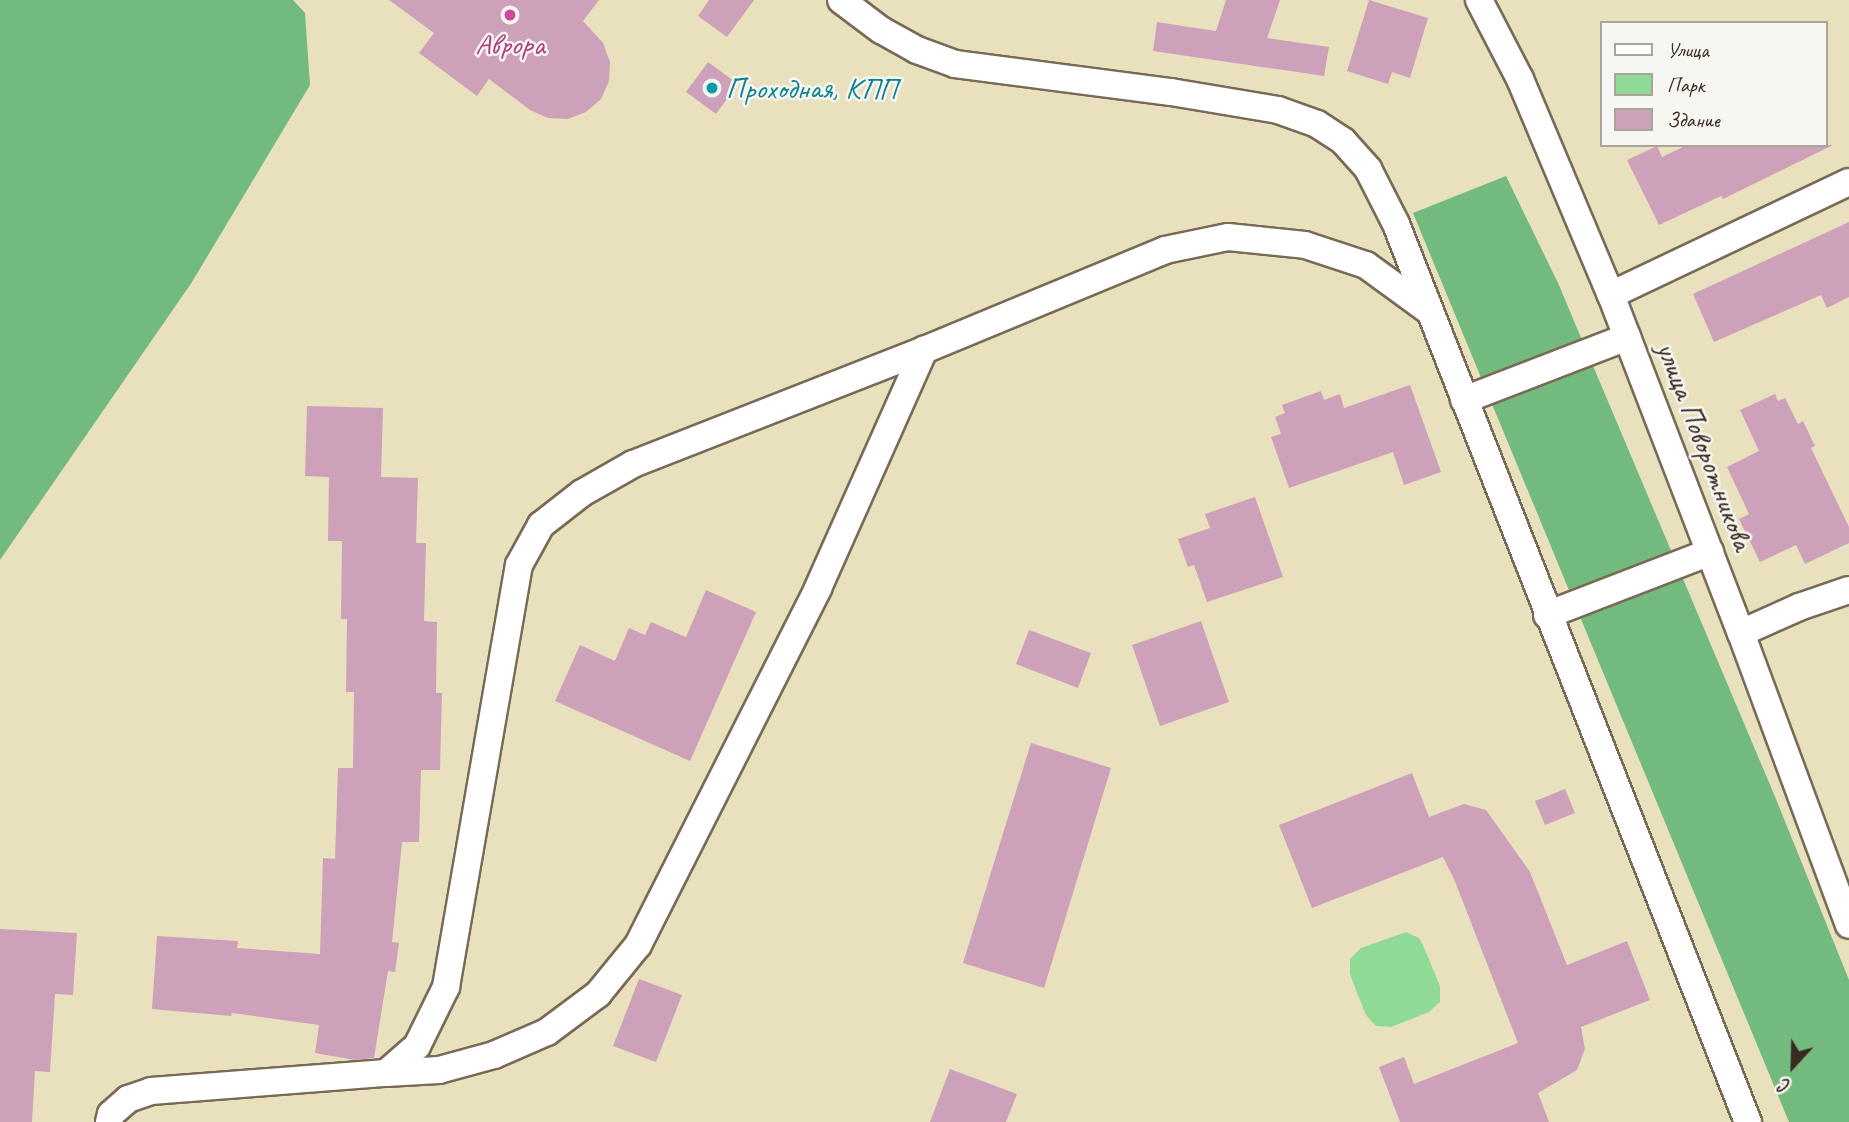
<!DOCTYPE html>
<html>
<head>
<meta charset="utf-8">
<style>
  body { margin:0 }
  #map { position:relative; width:1849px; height:1122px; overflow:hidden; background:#e9e0be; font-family:Caveat,sans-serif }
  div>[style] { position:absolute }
  .green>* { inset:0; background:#8fda96 }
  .forest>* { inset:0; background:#73ba7f }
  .building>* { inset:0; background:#cda1ba }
  .roads { filter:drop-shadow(2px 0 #786a56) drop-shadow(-2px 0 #786a56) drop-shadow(0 2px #786a56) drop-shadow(0 -2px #786a56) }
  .minor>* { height:26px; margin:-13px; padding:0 13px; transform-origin:13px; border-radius:13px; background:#fff }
  .dots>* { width:19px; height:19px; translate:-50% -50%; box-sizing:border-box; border:4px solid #f6f6f2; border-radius:50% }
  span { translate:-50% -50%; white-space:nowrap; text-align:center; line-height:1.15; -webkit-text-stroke:5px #f6f6f2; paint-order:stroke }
  .hotel-label { font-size:30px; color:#b23c85 }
  .culture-label { font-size:30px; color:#0d838f }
  .left { translate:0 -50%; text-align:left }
  .street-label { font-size:30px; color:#3b2a1e }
  .legend { position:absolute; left:1600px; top:21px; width:228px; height:126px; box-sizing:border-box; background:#f6f6f2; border:2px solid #aba49d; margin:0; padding:9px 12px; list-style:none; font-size:21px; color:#3b2a1e }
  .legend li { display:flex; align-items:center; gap:14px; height:35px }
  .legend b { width:35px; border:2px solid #aba49d }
  .north { position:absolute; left:1758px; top:1031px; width:70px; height:70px; -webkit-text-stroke:5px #f6f6f2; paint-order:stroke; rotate:202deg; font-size:19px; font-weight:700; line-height:28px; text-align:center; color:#3b2a1e }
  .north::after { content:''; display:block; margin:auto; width:24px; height:32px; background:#3b2a1e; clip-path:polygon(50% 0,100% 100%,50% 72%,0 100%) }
</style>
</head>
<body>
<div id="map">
  <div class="green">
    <i style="clip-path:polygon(1406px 932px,1419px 938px,1423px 945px,1440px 986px,1440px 1002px,1429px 1012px,1391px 1027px,1376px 1026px,1366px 1015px,1358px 995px,1350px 974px,1350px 959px,1361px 948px)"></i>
  </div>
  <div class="forest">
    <i style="clip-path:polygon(0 0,293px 0,305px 13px,310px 85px,192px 282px,0 560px)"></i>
    <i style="clip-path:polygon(1506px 176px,1558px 283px,1776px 799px,1849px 980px,1849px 1122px,1789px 1122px,1413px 213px)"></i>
  </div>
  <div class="building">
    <i style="clip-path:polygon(389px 0,599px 0,583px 21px,603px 43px,610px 62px,609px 81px,601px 99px,586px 112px,568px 119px,548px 118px,530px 110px,489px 79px,477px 96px,419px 53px,434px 33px)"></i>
    <i style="clip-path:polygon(709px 0,754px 0,727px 37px,698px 16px)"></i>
    <i style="clip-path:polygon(1226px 0,1280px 0,1267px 38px,1329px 47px,1324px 76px,1153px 51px,1157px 22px,1216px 31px)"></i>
    <i style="clip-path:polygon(1369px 0,1428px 18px,1410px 78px,1392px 72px,1388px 84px,1347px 71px)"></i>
    <i style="clip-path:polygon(708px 62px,738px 84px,716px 114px,686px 92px)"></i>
    <i style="clip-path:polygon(1687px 145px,1833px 145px,1723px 199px,1721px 196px,1659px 225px,1627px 160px,1657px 146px,1662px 157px)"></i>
    <i style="clip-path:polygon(1849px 222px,1849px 297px,1827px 308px,1821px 295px,1714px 342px,1693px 294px)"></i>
    <i style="clip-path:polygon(1410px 385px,1441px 472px,1404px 485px,1393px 452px,1289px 488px,1271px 437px,1281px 434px,1275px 417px,1285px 413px,1282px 405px,1321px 391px,1324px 400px,1340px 394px,1344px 408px)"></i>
    <i style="clip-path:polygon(1775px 394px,1778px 401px,1785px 398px,1798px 424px,1803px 421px,1815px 446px,1811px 448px,1849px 527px,1849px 543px,1805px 564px,1796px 545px,1760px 562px,1739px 519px,1749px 514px,1727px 467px,1759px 451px,1740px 410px)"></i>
    <i style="clip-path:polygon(307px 406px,383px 408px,381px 477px,418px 478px,416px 543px,426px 543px,424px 621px,437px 622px,436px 693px,442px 693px,440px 770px,421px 770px,419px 842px,402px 842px,392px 942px,399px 943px,395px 972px,388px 971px,374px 1058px,355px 1060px,315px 1053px,319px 1025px,232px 1013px,231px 1016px,152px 1009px,157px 936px,238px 941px,237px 948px,320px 954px,323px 858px,335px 859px,338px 768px,353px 768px,354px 692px,346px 692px,347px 619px,341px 619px,342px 541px,328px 541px,329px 477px,305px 476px)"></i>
    <i style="clip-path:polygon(1255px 497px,1283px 577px,1207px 602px,1194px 565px,1188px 567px,1178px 539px,1210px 528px,1205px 514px)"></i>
    <i style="clip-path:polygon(706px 590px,756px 612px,690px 761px,555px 701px,580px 645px,615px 661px,629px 628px,645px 635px,651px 622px,686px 637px)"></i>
    <i style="clip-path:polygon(1201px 621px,1229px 702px,1160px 726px,1132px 645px)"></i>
    <i style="clip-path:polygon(1029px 630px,1091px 653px,1078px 688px,1016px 664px)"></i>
    <i style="clip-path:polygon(1031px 743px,1111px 768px,1044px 988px,963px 963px)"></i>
    <i style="clip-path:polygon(1412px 773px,1429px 817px,1464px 804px,1486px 810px,1530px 872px,1567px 965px,1627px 941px,1650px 1000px,1581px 1027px,1585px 1049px,1577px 1070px,1538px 1093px,1549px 1122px,1400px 1122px,1379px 1067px,1404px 1057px,1414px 1084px,1518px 1043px,1454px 879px,1443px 857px,1312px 908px,1279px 825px)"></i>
    <i style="clip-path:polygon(1565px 789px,1575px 813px,1545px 825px,1535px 801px)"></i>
    <i style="clip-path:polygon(0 929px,77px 933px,73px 995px,55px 994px,50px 1072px,35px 1071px,32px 1122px,0 1122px)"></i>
    <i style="clip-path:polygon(639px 979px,682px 995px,656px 1062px,613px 1046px)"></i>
    <i style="clip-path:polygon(950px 1069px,1017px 1094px,1006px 1122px,930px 1122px)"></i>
  </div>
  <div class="roads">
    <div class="minor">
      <i style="left:841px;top:0;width:50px;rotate:36.9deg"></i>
      <i style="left:881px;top:30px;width:41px;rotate:29.1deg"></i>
      <i style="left:917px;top:50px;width:40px;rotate:20.2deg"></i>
      <i style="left:955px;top:64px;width:218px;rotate:7.4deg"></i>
      <i style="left:1171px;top:92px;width:109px;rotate:9.5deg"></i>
      <i style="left:1278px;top:110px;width:41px;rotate:19.7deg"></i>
      <i style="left:1317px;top:124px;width:31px;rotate:33deg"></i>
      <i style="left:1343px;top:141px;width:38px;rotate:48deg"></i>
      <i style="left:1368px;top:169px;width:62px;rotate:63deg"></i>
      <i style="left:1396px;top:224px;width:965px;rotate:68.6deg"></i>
      <i style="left:1479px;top:0;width:89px;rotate:62.6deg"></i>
      <i style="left:1520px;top:79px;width:234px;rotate:67.2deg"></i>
      <i style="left:1611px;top:295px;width:362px;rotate:69deg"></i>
      <i style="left:1741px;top:633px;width:311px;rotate:69.7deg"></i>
      <i style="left:1611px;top:295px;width:263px;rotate:-25.4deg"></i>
      <i style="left:1464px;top:400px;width:175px;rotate:-21.1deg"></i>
      <i style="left:1547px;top:615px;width:175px;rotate:-21.1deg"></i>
      <i style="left:1741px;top:633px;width:64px;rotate:-24.1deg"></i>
      <i style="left:1799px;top:607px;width:53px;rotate:-18.8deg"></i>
      <i style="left:386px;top:1073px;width:53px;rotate:-3.2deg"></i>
      <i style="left:439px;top:1070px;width:57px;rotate:-15.3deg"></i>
      <i style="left:494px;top:1055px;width:58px;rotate:-23.5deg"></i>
      <i style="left:547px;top:1032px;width:64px;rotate:-36.7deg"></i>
      <i style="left:598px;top:994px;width:63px;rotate:-50.8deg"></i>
      <i style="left:638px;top:945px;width:400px;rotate:-63.2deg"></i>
      <i style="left:818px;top:588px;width:261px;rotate:-66deg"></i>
      <i style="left:109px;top:1122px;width:8px;rotate:-76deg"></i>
      <i style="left:111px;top:1114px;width:23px;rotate:-41deg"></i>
      <i style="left:128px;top:1099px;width:24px;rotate:-19deg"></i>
      <i style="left:151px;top:1091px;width:236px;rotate:-4.4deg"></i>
      <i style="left:386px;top:1073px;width:41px;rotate:-41.1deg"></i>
      <i style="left:417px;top:1046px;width:66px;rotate:-63.8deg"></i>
      <i style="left:446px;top:987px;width:428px;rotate:-80.2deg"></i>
      <i style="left:519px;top:565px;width:46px;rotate:-61.2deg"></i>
      <i style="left:541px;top:525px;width:52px;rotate:-38deg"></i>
      <i style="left:582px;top:493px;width:59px;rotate:-29.6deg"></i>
      <i style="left:633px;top:464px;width:313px;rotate:-21.4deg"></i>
      <i style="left:924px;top:350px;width:261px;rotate:-22.5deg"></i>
      <i style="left:1165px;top:250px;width:64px;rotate:-11.7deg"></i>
      <i style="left:1228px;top:237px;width:77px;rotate:5.9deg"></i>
      <i style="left:1305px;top:245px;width:64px;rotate:18.2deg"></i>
      <i style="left:1366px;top:265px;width:78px;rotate:36.1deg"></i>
    </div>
  </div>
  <div class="dots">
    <i style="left:510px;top:15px;background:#d1479c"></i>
    <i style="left:712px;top:88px;background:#0f9aa8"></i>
  </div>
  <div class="hotel-label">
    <span style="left:510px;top:44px">Аврора</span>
  </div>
  <div class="culture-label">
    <span class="left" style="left:726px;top:88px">Проходная, КПП</span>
  </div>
  <div class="street-label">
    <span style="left:1705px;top:446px;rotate:69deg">улица Поворотникова</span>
  </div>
  <ul class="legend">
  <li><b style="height:9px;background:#fff"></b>Улица</li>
  <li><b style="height:19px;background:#8fda96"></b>Парк</li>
  <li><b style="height:19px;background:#cda1ba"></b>Здание</li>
  </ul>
  <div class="north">С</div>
</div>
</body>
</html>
